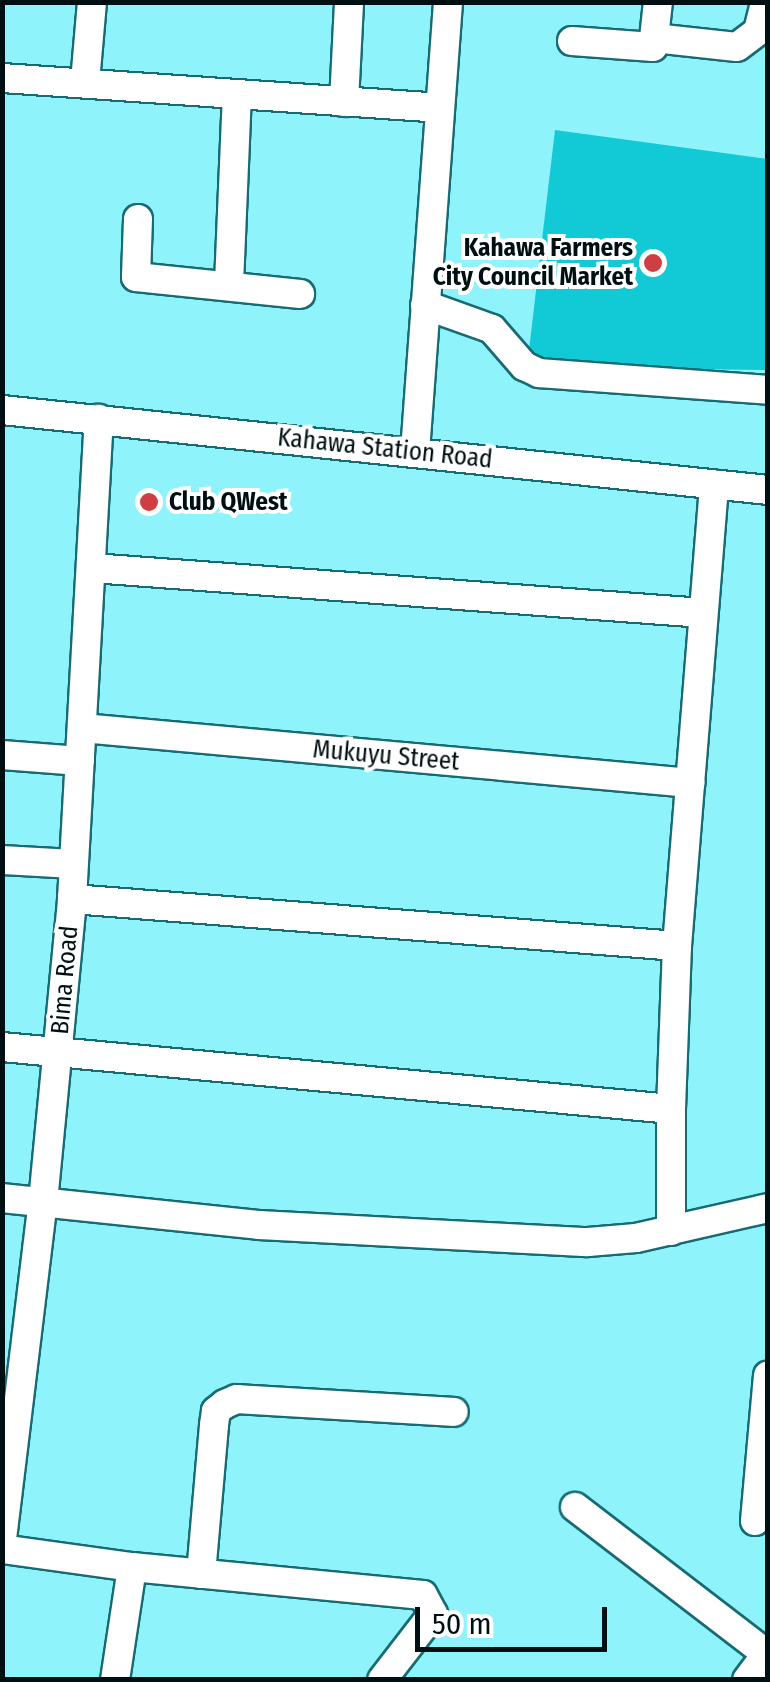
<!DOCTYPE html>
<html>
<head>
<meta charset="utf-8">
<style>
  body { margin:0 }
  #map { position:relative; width:770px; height:1682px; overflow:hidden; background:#8ff3fc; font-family:"Fira Sans Condensed",sans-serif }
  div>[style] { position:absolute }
  .building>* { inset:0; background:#12c9d6 }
  .roads { filter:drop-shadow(2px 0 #176b72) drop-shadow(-2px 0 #176b72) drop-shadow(0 2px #176b72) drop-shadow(0 -2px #176b72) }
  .minor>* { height:28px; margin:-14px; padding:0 14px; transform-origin:14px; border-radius:14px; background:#fff }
  .dots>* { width:28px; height:28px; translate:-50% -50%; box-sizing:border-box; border:5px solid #fff; border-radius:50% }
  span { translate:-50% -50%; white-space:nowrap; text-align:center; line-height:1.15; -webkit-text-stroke:8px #fff; paint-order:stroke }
  .poi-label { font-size:25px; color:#000f11; font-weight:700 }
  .right { translate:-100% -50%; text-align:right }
  .left { translate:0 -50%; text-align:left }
  .street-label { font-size:25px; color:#000f11 }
  .frame { position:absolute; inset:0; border:5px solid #000f11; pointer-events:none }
  .scale { position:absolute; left:415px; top:1607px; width:192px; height:45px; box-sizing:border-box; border:5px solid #000f11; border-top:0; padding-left:12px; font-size:30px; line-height:35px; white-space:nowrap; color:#000f11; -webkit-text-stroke:8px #fff; paint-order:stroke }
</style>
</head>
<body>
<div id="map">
  <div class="building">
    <i style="clip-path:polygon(555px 130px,768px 159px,768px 370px,527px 367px)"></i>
  </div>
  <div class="roads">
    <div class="minor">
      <i style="left:654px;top:38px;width:83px;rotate:6.2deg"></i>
      <i style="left:737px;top:47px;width:26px;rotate:-37deg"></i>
      <i style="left:758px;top:31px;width:30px;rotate:-76deg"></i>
      <i style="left:572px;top:41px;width:81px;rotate:4.2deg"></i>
      <i style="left:653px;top:47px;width:45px;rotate:-83.7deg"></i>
      <i style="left:2px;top:78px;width:437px;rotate:3.9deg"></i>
      <i style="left:85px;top:82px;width:80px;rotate:-85deg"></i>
      <i style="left:344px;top:102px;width:100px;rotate:-87.1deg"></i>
      <i style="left:138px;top:219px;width:58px;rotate:92deg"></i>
      <i style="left:136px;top:277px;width:165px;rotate:5.9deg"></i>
      <i style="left:229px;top:284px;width:189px;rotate:-87.6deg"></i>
      <i style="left:425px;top:305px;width:71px;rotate:19.7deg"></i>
      <i style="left:492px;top:329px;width:49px;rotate:49.1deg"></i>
      <i style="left:524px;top:366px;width:17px;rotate:25deg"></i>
      <i style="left:539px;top:373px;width:230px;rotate:4.2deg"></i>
      <i style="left:2px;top:410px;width:770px;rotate:5.96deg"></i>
      <i style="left:415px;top:452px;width:451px;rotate:-85.8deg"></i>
      <i style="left:92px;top:568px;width:613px;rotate:4.21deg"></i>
      <i style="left:82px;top:728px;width:611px;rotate:5.16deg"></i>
      <i style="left:2px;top:755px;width:78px;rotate:4.4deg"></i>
      <i style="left:2px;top:860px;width:71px;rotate:3.2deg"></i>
      <i style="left:72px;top:899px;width:607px;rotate:4.44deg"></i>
      <i style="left:2px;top:1047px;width:672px;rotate:5.29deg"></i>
      <i style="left:671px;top:1109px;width:122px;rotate:90deg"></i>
      <i style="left:671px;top:1109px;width:163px;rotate:-87.9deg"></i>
      <i style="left:677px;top:946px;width:463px;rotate:-85.4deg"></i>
      <i style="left:2px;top:1198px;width:258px;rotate:6deg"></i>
      <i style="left:259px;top:1225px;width:329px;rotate:3deg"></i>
      <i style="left:588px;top:1242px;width:48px;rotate:-4.8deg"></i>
      <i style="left:636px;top:1238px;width:135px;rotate:-12.8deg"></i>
      <i style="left:575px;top:1507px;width:243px;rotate:37.5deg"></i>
      <i style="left:755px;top:1521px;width:146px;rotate:-84.9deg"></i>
      <i style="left:2px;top:1539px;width:339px;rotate:-83.1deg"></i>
      <i style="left:43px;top:1202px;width:304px;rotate:-84.5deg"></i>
      <i style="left:72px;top:899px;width:481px;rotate:-86.8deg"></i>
      <i style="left:2px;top:1549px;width:131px;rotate:7.9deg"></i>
      <i style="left:132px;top:1567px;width:292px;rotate:5.5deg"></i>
      <i style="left:423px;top:1595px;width:21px;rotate:62deg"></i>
      <i style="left:433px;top:1614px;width:83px;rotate:127.7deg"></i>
      <i style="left:201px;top:1574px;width:150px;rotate:-85deg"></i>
      <i style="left:214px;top:1425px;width:14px;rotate:-82deg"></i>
      <i style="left:216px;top:1411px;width:11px;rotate:-38deg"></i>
      <i style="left:225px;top:1404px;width:13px;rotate:-23deg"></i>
      <i style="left:237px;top:1399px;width:217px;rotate:3.4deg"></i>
      <i style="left:115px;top:1680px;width:114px;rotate:-81.4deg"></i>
      <i style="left:747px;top:1680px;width:35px;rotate:-53deg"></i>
    </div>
  </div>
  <div class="dots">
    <i style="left:653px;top:263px;background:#ce3e42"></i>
    <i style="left:149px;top:502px;background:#ce3e42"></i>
  </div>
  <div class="poi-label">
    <span class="right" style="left:633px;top:263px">Kahawa Farmers<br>City Council Market</span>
    <span class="left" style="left:169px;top:502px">Club QWest</span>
  </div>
  <div class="street-label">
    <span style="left:385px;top:449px;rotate:6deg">Kahawa Station Road</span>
    <span style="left:386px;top:756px;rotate:5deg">Mukuyu Street</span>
    <span style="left:65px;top:980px;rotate:-85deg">Bima Road</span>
  </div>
  <div class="frame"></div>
  <div class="scale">50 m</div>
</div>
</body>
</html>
